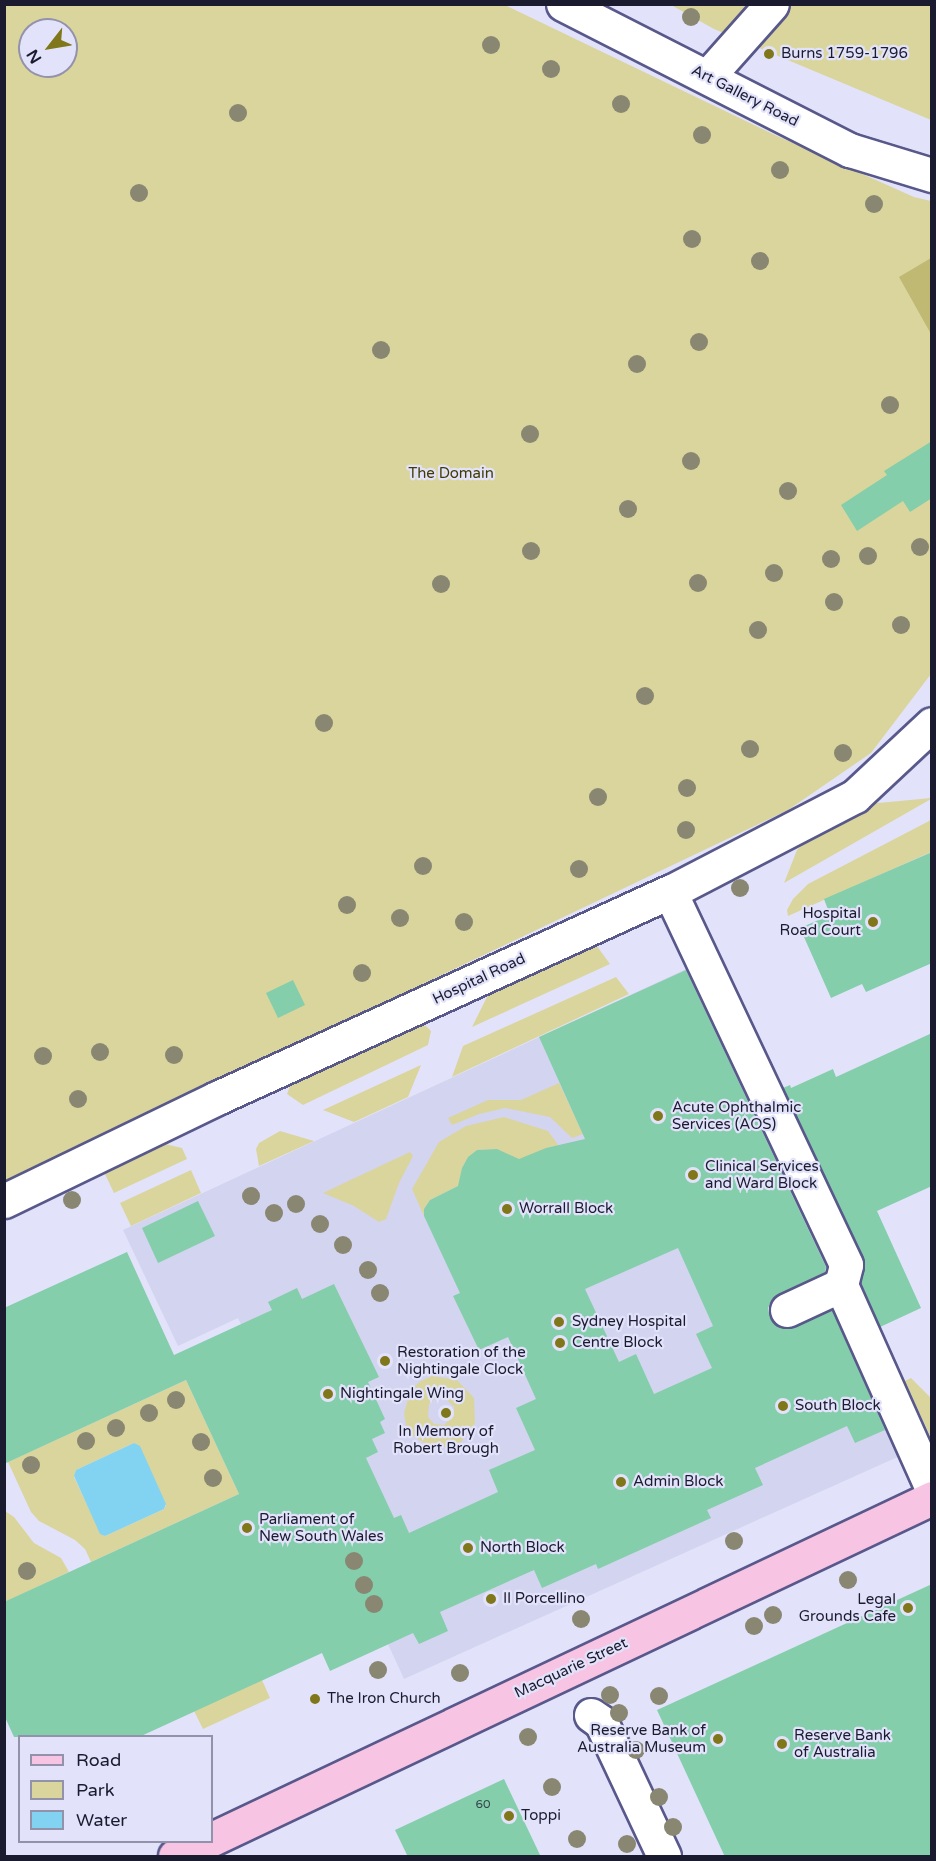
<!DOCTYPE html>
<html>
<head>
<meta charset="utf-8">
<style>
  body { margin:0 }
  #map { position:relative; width:936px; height:1861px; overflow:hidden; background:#e2e3fb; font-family:"Varela Round",sans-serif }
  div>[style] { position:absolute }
  .built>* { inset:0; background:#d3d4ef }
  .green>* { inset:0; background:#dad59d }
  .forest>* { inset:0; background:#c0b974 }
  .water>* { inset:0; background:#82d3f1 }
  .building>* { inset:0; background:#84ceab }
  .roads { filter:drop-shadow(2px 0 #58588b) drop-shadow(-2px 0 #58588b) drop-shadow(0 2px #58588b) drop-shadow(0 -2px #58588b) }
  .minor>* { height:33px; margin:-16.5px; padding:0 16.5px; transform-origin:16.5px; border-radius:16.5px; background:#fff }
  .major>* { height:33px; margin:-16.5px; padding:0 16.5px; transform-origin:16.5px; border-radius:16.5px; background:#f7c5e3 }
  .trees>* { width:18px; height:18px; margin:-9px; border-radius:50%; background:#898772 }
  .dots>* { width:16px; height:16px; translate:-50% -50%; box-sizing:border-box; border:3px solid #e2e3fb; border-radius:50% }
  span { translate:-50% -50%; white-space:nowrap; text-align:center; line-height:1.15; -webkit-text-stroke:4.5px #e2e3fb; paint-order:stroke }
  .number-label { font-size:12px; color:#35484f }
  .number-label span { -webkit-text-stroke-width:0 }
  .poi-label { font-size:15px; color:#1b1b30 }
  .left { translate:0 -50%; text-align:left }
  .right { translate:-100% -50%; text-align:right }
  .street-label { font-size:15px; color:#1b1b30 }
  .park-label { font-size:15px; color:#413b02 }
  .frame { position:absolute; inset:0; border:6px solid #1b1b30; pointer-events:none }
  .legend { position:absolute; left:18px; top:1735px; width:195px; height:108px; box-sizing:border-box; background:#e2e3fb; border:2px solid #9293aa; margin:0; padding:8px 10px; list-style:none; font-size:18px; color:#1b1b30 }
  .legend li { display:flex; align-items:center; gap:12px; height:30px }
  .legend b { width:30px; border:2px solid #9293aa }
  .north { position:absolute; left:18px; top:18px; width:60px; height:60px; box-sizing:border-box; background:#e2e3fb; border:2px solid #9293aa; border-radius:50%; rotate:239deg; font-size:16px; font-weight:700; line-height:24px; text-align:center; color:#1b1b30 }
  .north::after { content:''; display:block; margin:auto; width:21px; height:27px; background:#80771b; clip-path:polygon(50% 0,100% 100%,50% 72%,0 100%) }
</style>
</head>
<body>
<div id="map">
  <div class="built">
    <i style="clip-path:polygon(712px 957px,931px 1442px,404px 1679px,238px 1318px,178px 1346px,123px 1230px)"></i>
  </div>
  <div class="green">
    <i style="clip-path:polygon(evenodd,5px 5px,505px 5px,775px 135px,914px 197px,931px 201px,931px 674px,871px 753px,788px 810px,5px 1183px,5px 5px,30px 30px,66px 30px,66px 66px,30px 66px,30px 30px)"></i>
    <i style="clip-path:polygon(671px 5px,931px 5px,931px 120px,714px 29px)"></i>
    <i style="clip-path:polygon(931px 798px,931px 799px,784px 883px,797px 850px,804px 842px,868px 804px)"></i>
    <i style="clip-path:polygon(931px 820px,931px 852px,788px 916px,787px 910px,793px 899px,808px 884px)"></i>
    <i style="clip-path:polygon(594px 942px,610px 964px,472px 1027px,490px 991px)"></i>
    <i style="clip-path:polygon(616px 977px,629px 994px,452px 1077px,463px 1046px)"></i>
    <i style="clip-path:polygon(420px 1024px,426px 1026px,431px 1031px,428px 1045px,303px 1105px,287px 1094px,290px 1086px)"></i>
    <i style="clip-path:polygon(421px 1065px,408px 1097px,354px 1122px,323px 1110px)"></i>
    <i style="clip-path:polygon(559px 1083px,583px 1134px,572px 1138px,550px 1117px,505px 1108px,479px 1114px,452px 1125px,448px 1118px,488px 1100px,521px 1100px)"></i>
    <i style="clip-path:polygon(504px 1117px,548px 1131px,564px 1153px,553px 1146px,516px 1161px,497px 1149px,477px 1150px,468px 1157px,462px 1168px,460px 1185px,430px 1200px,424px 1209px,424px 1216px,412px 1189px,439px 1142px,466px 1126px)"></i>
    <i style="clip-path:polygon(280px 1131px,314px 1141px,259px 1166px,256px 1149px,259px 1143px)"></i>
    <i style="clip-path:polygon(165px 1144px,182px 1148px,187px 1159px,114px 1193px,104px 1172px)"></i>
    <i style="clip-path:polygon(410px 1152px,413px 1156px,399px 1183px,386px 1219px,379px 1222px,354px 1206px,323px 1193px)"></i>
    <i style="clip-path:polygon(191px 1170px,201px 1193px,131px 1226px,120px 1203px)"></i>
    <i style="clip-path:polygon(evenodd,432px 1376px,457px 1380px,474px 1398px,475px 1423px,461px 1442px,451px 1447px,430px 1447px,412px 1435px,406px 1425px,404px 1413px,411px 1389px,421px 1381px,432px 1376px,435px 1398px,445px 1398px,454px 1407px,454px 1416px,444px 1425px,434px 1424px,428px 1417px,429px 1404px,435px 1398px)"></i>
    <i style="clip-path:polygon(911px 1378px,931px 1398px,931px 1438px,905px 1381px)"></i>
    <i style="clip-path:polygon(evenodd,186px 1380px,239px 1494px,91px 1562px,85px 1549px,75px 1540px,39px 1521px,31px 1512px,8px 1462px,186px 1380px,134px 1443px,166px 1505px,164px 1509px,105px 1536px,101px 1534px,74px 1477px,76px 1470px,134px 1443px)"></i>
    <i style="clip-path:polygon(5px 1511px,14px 1517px,34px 1543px,61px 1558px,69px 1572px,5px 1602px)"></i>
    <i style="clip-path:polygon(262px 1680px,270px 1698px,203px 1729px,194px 1711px)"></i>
  </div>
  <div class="forest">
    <i style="clip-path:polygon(931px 258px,931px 334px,899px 277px)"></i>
  </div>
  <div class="water">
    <i style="clip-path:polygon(134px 1443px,140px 1446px,166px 1504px,164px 1509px,105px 1536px,100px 1534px,74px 1476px,76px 1470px)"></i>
  </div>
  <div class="building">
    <i style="clip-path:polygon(932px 441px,932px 498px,910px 512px,903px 501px,857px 531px,841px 505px,887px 475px,884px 471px)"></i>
    <i style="clip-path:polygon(932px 852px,932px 963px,866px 992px,862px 984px,831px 998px,800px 928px,830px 915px,824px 899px)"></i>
    <i style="clip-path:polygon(evenodd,686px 970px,826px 1267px,825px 1272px,772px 1299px,768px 1308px,770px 1317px,776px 1325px,786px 1329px,832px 1310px,885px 1430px,855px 1443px,847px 1426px,755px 1468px,763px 1485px,707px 1510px,711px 1518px,598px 1569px,596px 1564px,542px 1588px,534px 1570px,440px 1612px,448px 1631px,419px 1644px,413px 1633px,330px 1671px,322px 1653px,139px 1737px,14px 1737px,4px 1715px,4px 1602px,239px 1494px,186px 1380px,4px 1464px,4px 1308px,127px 1252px,174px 1355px,272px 1310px,268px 1302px,297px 1288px,302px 1299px,334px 1284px,379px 1377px,368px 1382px,385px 1419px,380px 1422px,385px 1433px,372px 1439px,378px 1452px,366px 1458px,394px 1518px,401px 1515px,409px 1533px,498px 1492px,489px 1470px,535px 1450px,516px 1408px,536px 1399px,508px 1337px,479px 1350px,453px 1296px,460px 1293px,424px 1216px,424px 1209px,430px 1200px,458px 1186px,462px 1168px,468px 1157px,477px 1150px,497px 1149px,519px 1159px,546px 1148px,585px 1139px,539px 1037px,686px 970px,678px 1248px,713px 1326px,696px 1334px,712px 1368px,654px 1394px,636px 1354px,619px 1362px,585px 1289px,678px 1248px)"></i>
    <i style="clip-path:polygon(293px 980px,305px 1005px,278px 1018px,266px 993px)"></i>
    <i style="clip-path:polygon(932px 1033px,932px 1186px,877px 1211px,921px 1308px,880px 1327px,861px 1283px,864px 1270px,863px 1257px,783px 1088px,790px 1085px,791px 1088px,833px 1069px,836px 1077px)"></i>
    <i style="clip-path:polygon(198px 1201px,215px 1236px,158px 1263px,142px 1228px)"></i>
    <i style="clip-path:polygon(932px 1584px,932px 1857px,725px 1857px,657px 1710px)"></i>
    <i style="clip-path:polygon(504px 1779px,541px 1857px,408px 1857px,395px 1830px)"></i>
  </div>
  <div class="roads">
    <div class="minor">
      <i style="left:563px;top:4px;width:322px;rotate:27deg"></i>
      <i style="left:850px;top:150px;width:86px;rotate:17deg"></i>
      <i style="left:708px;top:76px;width:96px;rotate:-48.4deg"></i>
      <i style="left:670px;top:892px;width:412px;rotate:64.7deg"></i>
      <i style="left:846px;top:1265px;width:21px;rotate:104deg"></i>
      <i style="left:841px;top:1285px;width:222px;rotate:65.9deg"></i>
      <i style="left:4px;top:1201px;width:237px;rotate:-25.8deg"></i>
      <i style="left:217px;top:1098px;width:498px;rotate:-24.5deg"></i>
      <i style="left:670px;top:892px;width:208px;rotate:-27.4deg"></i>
      <i style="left:855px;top:796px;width:105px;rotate:-43.1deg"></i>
      <i style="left:787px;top:1310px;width:60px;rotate:-24.8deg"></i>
      <i style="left:591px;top:1715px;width:12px;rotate:35deg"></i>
      <i style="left:601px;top:1722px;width:148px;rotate:64.8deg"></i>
    </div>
    <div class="major">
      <i style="left:212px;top:1839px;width:797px;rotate:-25.34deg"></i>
      <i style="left:175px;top:1856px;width:35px;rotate:-24deg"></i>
    </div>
  </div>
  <div class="trees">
    <i style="left:691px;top:17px"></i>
    <i style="left:491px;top:45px"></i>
    <i style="left:551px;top:69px"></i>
    <i style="left:621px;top:104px"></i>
    <i style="left:238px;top:113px"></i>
    <i style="left:702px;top:135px"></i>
    <i style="left:780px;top:170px"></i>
    <i style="left:139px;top:193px"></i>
    <i style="left:874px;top:204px"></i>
    <i style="left:692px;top:239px"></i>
    <i style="left:760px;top:261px"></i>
    <i style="left:699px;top:342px"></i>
    <i style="left:381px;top:350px"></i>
    <i style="left:637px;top:364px"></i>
    <i style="left:890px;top:405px"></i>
    <i style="left:530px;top:434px"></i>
    <i style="left:691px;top:461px"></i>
    <i style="left:788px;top:491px"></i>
    <i style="left:628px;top:509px"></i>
    <i style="left:920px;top:547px"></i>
    <i style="left:531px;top:551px"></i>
    <i style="left:868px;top:556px"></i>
    <i style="left:831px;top:559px"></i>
    <i style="left:774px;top:573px"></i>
    <i style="left:698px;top:583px"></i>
    <i style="left:441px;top:584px"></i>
    <i style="left:834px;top:602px"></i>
    <i style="left:901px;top:625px"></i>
    <i style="left:758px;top:630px"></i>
    <i style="left:645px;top:696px"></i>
    <i style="left:324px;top:723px"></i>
    <i style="left:750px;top:749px"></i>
    <i style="left:843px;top:753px"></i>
    <i style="left:687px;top:788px"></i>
    <i style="left:598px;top:797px"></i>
    <i style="left:686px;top:830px"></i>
    <i style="left:423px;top:866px"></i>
    <i style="left:579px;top:869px"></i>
    <i style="left:740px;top:888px"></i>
    <i style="left:347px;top:905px"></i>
    <i style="left:400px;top:918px"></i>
    <i style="left:464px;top:922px"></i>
    <i style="left:362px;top:973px"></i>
    <i style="left:100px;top:1052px"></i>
    <i style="left:174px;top:1055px"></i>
    <i style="left:43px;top:1056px"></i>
    <i style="left:78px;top:1099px"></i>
    <i style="left:251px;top:1196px"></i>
    <i style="left:72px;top:1200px"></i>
    <i style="left:296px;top:1204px"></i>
    <i style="left:274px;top:1213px"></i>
    <i style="left:320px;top:1224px"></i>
    <i style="left:343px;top:1245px"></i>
    <i style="left:368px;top:1270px"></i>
    <i style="left:380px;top:1293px"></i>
    <i style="left:176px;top:1400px"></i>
    <i style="left:149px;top:1413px"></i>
    <i style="left:116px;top:1428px"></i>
    <i style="left:86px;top:1441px"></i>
    <i style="left:201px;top:1442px"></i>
    <i style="left:31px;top:1465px"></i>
    <i style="left:213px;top:1478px"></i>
    <i style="left:734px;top:1541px"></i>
    <i style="left:354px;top:1561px"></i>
    <i style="left:27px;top:1571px"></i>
    <i style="left:848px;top:1580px"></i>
    <i style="left:364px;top:1585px"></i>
    <i style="left:374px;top:1604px"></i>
    <i style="left:773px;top:1615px"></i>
    <i style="left:581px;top:1619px"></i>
    <i style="left:754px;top:1626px"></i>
    <i style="left:378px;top:1670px"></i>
    <i style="left:460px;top:1673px"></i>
    <i style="left:610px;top:1695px"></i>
    <i style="left:659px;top:1696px"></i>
    <i style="left:619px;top:1713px"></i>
    <i style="left:528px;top:1737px"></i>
    <i style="left:636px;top:1750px"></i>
    <i style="left:552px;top:1787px"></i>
    <i style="left:659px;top:1797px"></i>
    <i style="left:673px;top:1827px"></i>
    <i style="left:577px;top:1839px"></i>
    <i style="left:627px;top:1844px"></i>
  </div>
  <div class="dots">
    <i style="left:769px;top:54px;background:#80771b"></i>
    <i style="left:873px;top:922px;background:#80771b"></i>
    <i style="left:658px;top:1116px;background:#80771b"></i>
    <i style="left:693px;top:1175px;background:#80771b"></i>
    <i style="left:507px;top:1209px;background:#80771b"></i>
    <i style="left:559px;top:1322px;background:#80771b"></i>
    <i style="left:560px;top:1343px;background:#80771b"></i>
    <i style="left:385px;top:1361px;background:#80771b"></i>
    <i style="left:328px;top:1394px;background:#80771b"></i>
    <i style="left:783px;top:1406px;background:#80771b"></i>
    <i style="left:446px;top:1413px;background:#80771b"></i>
    <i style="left:621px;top:1482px;background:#80771b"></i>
    <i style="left:247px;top:1528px;background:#80771b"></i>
    <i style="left:468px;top:1548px;background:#80771b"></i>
    <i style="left:491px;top:1599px;background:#80771b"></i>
    <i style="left:908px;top:1608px;background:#80771b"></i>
    <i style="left:315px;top:1699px;background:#80771b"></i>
    <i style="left:718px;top:1739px;background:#80771b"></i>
    <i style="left:782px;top:1744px;background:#80771b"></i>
    <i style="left:509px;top:1816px;background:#80771b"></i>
  </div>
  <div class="number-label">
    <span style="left:483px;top:1805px">60</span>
  </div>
  <div class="poi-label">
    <span class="left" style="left:781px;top:54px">Burns 1759-1796</span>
    <span class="right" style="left:861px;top:922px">Hospital<br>Road Court</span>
    <span class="left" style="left:672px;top:1116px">Acute Ophthalmic<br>Services (AOS)</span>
    <span class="left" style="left:705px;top:1175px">Clinical Services<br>and Ward Block</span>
    <span class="left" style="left:519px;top:1209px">Worrall Block</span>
    <span class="left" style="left:572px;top:1322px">Sydney Hospital</span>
    <span class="left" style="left:572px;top:1343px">Centre Block</span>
    <span class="left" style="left:397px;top:1361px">Restoration of the<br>Nightingale Clock</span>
    <span class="left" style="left:340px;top:1394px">Nightingale Wing</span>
    <span class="left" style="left:795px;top:1406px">South Block</span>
    <span style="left:446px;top:1440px">In Memory of<br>Robert Brough</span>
    <span class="left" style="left:633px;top:1482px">Admin Block</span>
    <span class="left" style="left:259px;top:1528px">Parliament of<br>New South Wales</span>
    <span class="left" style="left:480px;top:1548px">North Block</span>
    <span class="left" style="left:503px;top:1599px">Il Porcellino</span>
    <span class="right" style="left:896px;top:1608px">Legal<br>Grounds Cafe</span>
    <span class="left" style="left:327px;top:1699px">The Iron Church</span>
    <span class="right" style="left:706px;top:1739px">Reserve Bank of<br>Australia Museum</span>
    <span class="left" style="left:794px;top:1744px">Reserve Bank<br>of Australia</span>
    <span class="left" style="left:521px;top:1816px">Toppi</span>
  </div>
  <div class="street-label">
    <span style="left:745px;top:96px;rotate:27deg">Art Gallery Road</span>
    <span style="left:479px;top:979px;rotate:-25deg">Hospital Road</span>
    <span style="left:571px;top:1668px;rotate:-25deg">Macquarie Street</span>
  </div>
  <div class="park-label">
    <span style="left:451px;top:474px">The Domain</span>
  </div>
  <div class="frame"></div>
  <ul class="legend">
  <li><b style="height:8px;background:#f7c5e3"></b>Road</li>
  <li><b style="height:16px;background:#dad59d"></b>Park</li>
  <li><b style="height:16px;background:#82d3f1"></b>Water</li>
  </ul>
  <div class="north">N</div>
</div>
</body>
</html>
